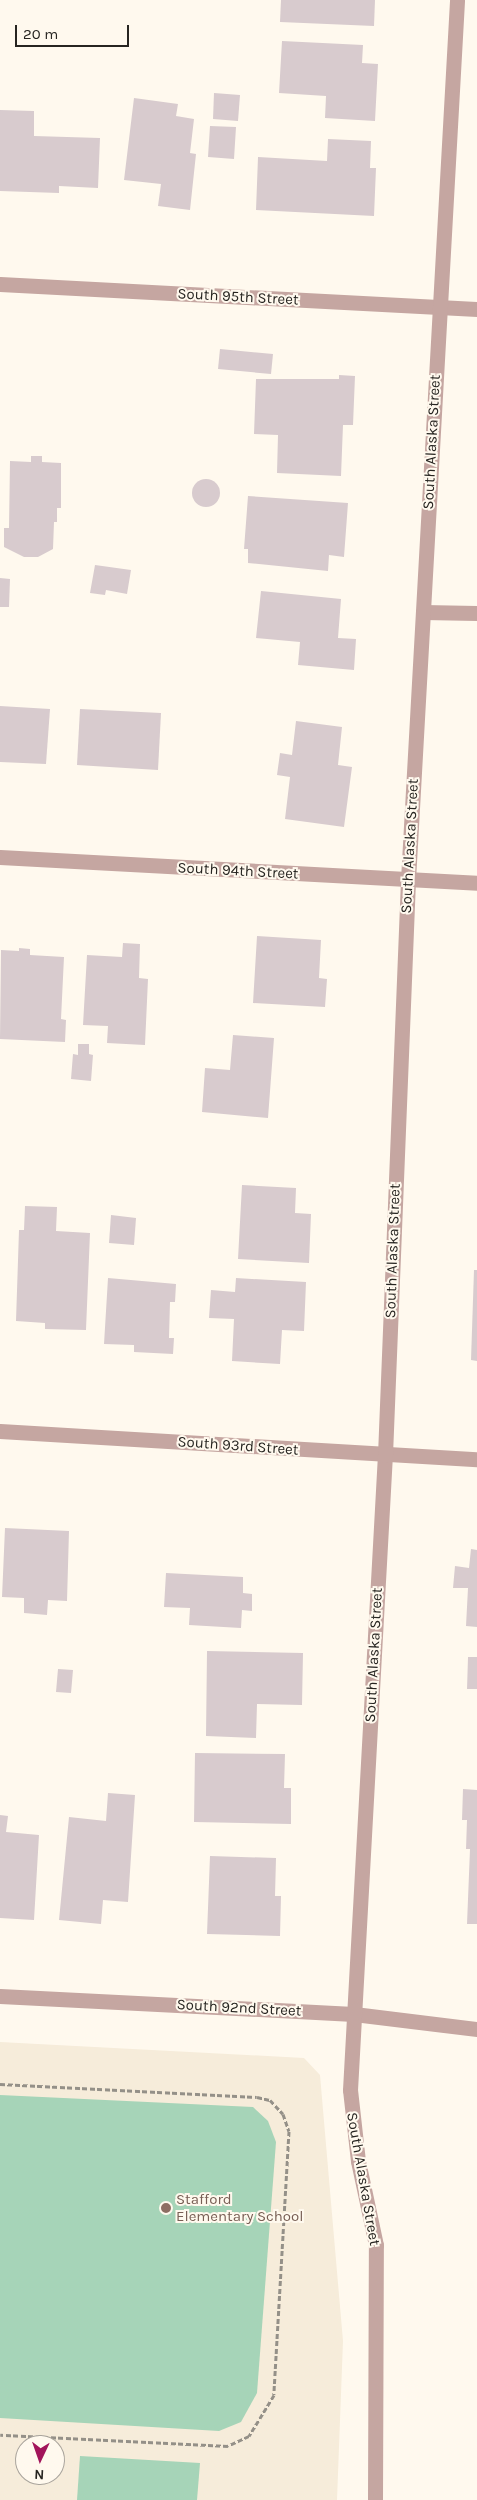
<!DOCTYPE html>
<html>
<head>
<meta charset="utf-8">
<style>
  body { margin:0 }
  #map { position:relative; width:477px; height:2500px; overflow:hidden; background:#fff9ee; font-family:Karla,sans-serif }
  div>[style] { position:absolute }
  .built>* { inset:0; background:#f6ecda }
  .green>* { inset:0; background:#a6d4b8 }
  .building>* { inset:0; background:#d8cbce }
  .round { border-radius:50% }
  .path>* { height:3px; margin-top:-1.5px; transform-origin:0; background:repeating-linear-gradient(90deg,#949088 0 5px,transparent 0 7.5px) }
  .lane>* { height:15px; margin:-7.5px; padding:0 7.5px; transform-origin:7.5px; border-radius:7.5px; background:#c5a6a1 }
  .street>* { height:15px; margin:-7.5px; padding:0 7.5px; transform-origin:7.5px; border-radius:7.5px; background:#c5a6a1 }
  .dots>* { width:14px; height:14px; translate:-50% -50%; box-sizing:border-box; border:2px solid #fff9ee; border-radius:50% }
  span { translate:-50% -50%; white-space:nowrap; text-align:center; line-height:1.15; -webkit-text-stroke:4px #fff9ee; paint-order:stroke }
  .street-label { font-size:15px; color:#272521 }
  .education-label { font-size:15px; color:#785e54 }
  .left { translate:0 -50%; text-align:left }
  .north { position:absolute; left:15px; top:2435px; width:50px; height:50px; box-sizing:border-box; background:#fff9ee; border:1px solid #a9a49c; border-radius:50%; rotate:183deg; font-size:14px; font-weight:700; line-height:20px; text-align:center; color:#272521 }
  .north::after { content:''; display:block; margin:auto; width:18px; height:22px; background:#a2145a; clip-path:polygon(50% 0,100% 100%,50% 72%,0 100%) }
  .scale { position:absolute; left:15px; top:25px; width:114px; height:22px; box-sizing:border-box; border:2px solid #272521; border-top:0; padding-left:6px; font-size:15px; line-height:18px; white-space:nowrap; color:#272521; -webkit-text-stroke:4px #fff9ee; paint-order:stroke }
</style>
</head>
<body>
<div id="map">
  <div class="built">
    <i style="clip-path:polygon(evenodd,0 2042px,304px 2058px,320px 2075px,343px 2341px,337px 2500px,0 2500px,0 2042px,25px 2445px,55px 2445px,55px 2475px,25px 2475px,25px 2445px)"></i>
  </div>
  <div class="green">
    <i style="clip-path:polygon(0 2095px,253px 2107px,268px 2121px,276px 2142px,257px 2393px,241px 2422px,219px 2431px,0 2418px)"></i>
    <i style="clip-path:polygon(80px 2456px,200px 2463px,197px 2500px,77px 2500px)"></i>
  </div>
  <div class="building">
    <i style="clip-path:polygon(281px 0,375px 0,374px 26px,280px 22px)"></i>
    <i style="clip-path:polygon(282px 41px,363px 45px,362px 63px,378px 64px,375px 121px,325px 118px,326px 96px,279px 93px)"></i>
    <i style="clip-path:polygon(214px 93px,240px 95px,238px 121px,213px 119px)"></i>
    <i style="clip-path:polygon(134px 98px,178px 104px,176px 116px,194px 119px,190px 153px,196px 154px,190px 210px,158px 206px,161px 184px,124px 180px)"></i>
    <i style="clip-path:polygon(0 110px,34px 111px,34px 136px,100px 138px,98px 188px,59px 186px,59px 193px,0 191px)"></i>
    <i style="clip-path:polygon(210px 126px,236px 127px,234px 159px,208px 157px)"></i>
    <i style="clip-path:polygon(328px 139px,371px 141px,370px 168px,376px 168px,374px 216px,256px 210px,258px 157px,327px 161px)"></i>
    <i style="clip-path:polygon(220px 349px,273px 354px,271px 374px,218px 369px)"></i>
    <i style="clip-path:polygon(339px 375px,355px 376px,353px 425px,343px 425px,341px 476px,277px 473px,278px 435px,254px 434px,256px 379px,339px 379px)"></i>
    <i style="clip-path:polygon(31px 456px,42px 456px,42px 462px,61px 463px,61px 508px,57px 508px,57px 522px,54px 522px,53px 549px,38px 557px,24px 557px,4px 547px,4px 528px,9px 528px,10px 461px,31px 462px)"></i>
    <i class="round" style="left:192px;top:479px;width:28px;height:28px"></i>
    <i style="clip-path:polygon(248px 496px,348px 503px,344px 557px,329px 555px,328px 571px,248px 563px,248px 549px,244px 549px)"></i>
    <i style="clip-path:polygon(95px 565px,131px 570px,127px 594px,106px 590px,105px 595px,90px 593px)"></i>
    <i style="clip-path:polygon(0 578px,10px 579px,9px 607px,0 607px)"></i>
    <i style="clip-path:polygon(261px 591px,341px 599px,338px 638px,356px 639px,354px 670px,298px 665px,300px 642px,256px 638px)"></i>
    <i style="clip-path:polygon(0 706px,50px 709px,46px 764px,0 762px)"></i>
    <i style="clip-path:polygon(80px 709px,161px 713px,158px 770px,77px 765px)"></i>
    <i style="clip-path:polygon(296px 721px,342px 727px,338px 765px,352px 767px,344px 827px,285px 819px,290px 777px,277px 775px,280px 753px,292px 755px)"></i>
    <i style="clip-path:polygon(257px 936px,321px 940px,319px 978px,327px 979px,325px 1007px,253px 1003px)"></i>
    <i style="clip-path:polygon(123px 943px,140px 944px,139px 978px,148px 979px,145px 1045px,107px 1043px,108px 1026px,83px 1025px,87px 955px,122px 957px)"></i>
    <i style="clip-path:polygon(19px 948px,30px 949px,30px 955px,64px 957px,61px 1019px,66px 1020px,65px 1042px,0 1039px,1px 950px,19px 951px)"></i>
    <i style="clip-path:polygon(233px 1035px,274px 1038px,268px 1118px,202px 1112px,205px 1068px,230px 1070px)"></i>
    <i style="clip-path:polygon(78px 1044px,89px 1044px,89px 1054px,93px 1055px,91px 1081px,71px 1079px,73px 1054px,78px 1055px)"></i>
    <i style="clip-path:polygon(242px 1185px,296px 1188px,295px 1213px,311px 1214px,309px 1263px,238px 1259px)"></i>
    <i style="clip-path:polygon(25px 1206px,57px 1207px,56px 1231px,90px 1233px,86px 1330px,45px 1329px,45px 1323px,16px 1321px,19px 1230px,24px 1230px)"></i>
    <i style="clip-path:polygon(111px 1215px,136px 1218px,134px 1245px,109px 1243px)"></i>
    <i style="clip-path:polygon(474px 1270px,477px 1270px,477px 1361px,471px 1360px)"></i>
    <i style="clip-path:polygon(108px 1278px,176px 1284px,175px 1302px,170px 1302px,169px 1338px,174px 1338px,173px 1354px,134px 1352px,134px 1345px,104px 1344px)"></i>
    <i style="clip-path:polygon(236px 1278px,306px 1282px,304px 1331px,282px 1330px,280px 1364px,232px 1361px,234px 1319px,209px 1318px,211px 1290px,235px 1292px)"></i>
    <i style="clip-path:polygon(5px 1528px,69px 1531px,67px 1601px,48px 1600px,47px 1615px,24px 1613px,24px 1598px,2px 1597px)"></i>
    <i style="clip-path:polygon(471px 1549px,477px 1550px,477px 1627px,466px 1626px,468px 1588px,453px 1588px,455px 1566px,469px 1568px)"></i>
    <i style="clip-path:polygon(166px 1573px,243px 1577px,243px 1593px,252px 1594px,252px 1611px,242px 1610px,241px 1628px,189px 1625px,190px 1608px,164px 1607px)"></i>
    <i style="clip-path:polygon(207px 1651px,303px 1653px,302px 1705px,257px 1704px,256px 1738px,206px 1736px)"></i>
    <i style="clip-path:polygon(468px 1657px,477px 1657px,477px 1689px,467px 1689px)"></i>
    <i style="clip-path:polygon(58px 1669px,73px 1670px,71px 1693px,56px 1692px)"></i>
    <i style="clip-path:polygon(195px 1753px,285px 1754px,284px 1788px,291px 1788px,291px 1824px,194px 1822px)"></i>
    <i style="clip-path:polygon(463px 1789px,477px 1790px,477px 1924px,467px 1924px,470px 1849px,466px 1849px,467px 1820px,462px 1820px)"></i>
    <i style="clip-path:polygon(108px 1793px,135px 1795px,128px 1902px,103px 1900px,101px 1924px,59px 1920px,69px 1817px,106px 1821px)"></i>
    <i style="clip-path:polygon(0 1815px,8px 1816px,6px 1832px,39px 1835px,34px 1920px,0 1918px)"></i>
    <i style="clip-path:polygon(210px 1856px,276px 1858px,275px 1896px,281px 1896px,280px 1936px,207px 1934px)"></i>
  </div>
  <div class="path">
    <i style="left:0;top:2084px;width:257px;rotate:2.9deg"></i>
    <i style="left:257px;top:2097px;width:13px;rotate:13deg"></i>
    <i style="left:270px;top:2100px;width:19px;rotate:47deg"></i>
    <i style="left:283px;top:2114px;width:18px;rotate:71deg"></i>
    <i style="left:289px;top:2131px;width:264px;rotate:93.3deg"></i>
    <i style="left:274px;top:2395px;width:48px;rotate:121.4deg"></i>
    <i style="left:249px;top:2436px;width:23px;rotate:155deg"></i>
    <i style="left:228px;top:2446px;width:228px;rotate:-177.2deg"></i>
  </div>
  <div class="lane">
    <i style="left:423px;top:612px;width:54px;rotate:1.1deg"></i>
  </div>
  <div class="street">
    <i style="left:0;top:284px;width:478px;rotate:3deg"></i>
    <i style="left:0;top:857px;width:478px;rotate:3.1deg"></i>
    <i style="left:0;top:1431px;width:478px;rotate:3.4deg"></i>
    <i style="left:0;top:1996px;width:354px;rotate:2.9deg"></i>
    <i style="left:354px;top:2014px;width:124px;rotate:7deg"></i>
    <i style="left:375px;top:2500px;width:255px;rotate:-89.8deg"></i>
    <i style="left:376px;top:2245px;width:86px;rotate:-102.1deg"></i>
    <i style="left:358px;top:2161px;width:71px;rotate:-96.4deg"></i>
    <i style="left:350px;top:2090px;width:636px;rotate:-86.85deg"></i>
    <i style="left:385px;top:1455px;width:575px;rotate:-87.71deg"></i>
    <i style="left:408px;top:880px;width:881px;rotate:-86.81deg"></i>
  </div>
  <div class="dots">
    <i style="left:166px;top:2208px;background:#8d6e63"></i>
  </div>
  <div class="street-label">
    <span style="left:238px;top:297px;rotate:3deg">South 95th Street</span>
    <span style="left:432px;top:442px;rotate:-87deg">South Alaska Street</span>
    <span style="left:410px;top:846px;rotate:-87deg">South Alaska Street</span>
    <span style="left:238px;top:871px;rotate:3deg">South 94th Street</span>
    <span style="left:393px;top:1251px;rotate:-88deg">South Alaska Street</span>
    <span style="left:238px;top:1446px;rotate:4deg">South 93rd Street</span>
    <span style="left:374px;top:1655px;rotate:-87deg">South Alaska Street</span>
    <span style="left:239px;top:2008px;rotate:3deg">South 92nd Street</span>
    <span style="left:363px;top:2179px;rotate:80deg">South Alaska Street</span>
  </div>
  <div class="education-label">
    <span class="left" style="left:176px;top:2208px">Stafford<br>Elementary School</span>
  </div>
  <div class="north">N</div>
  <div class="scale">20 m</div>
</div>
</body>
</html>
